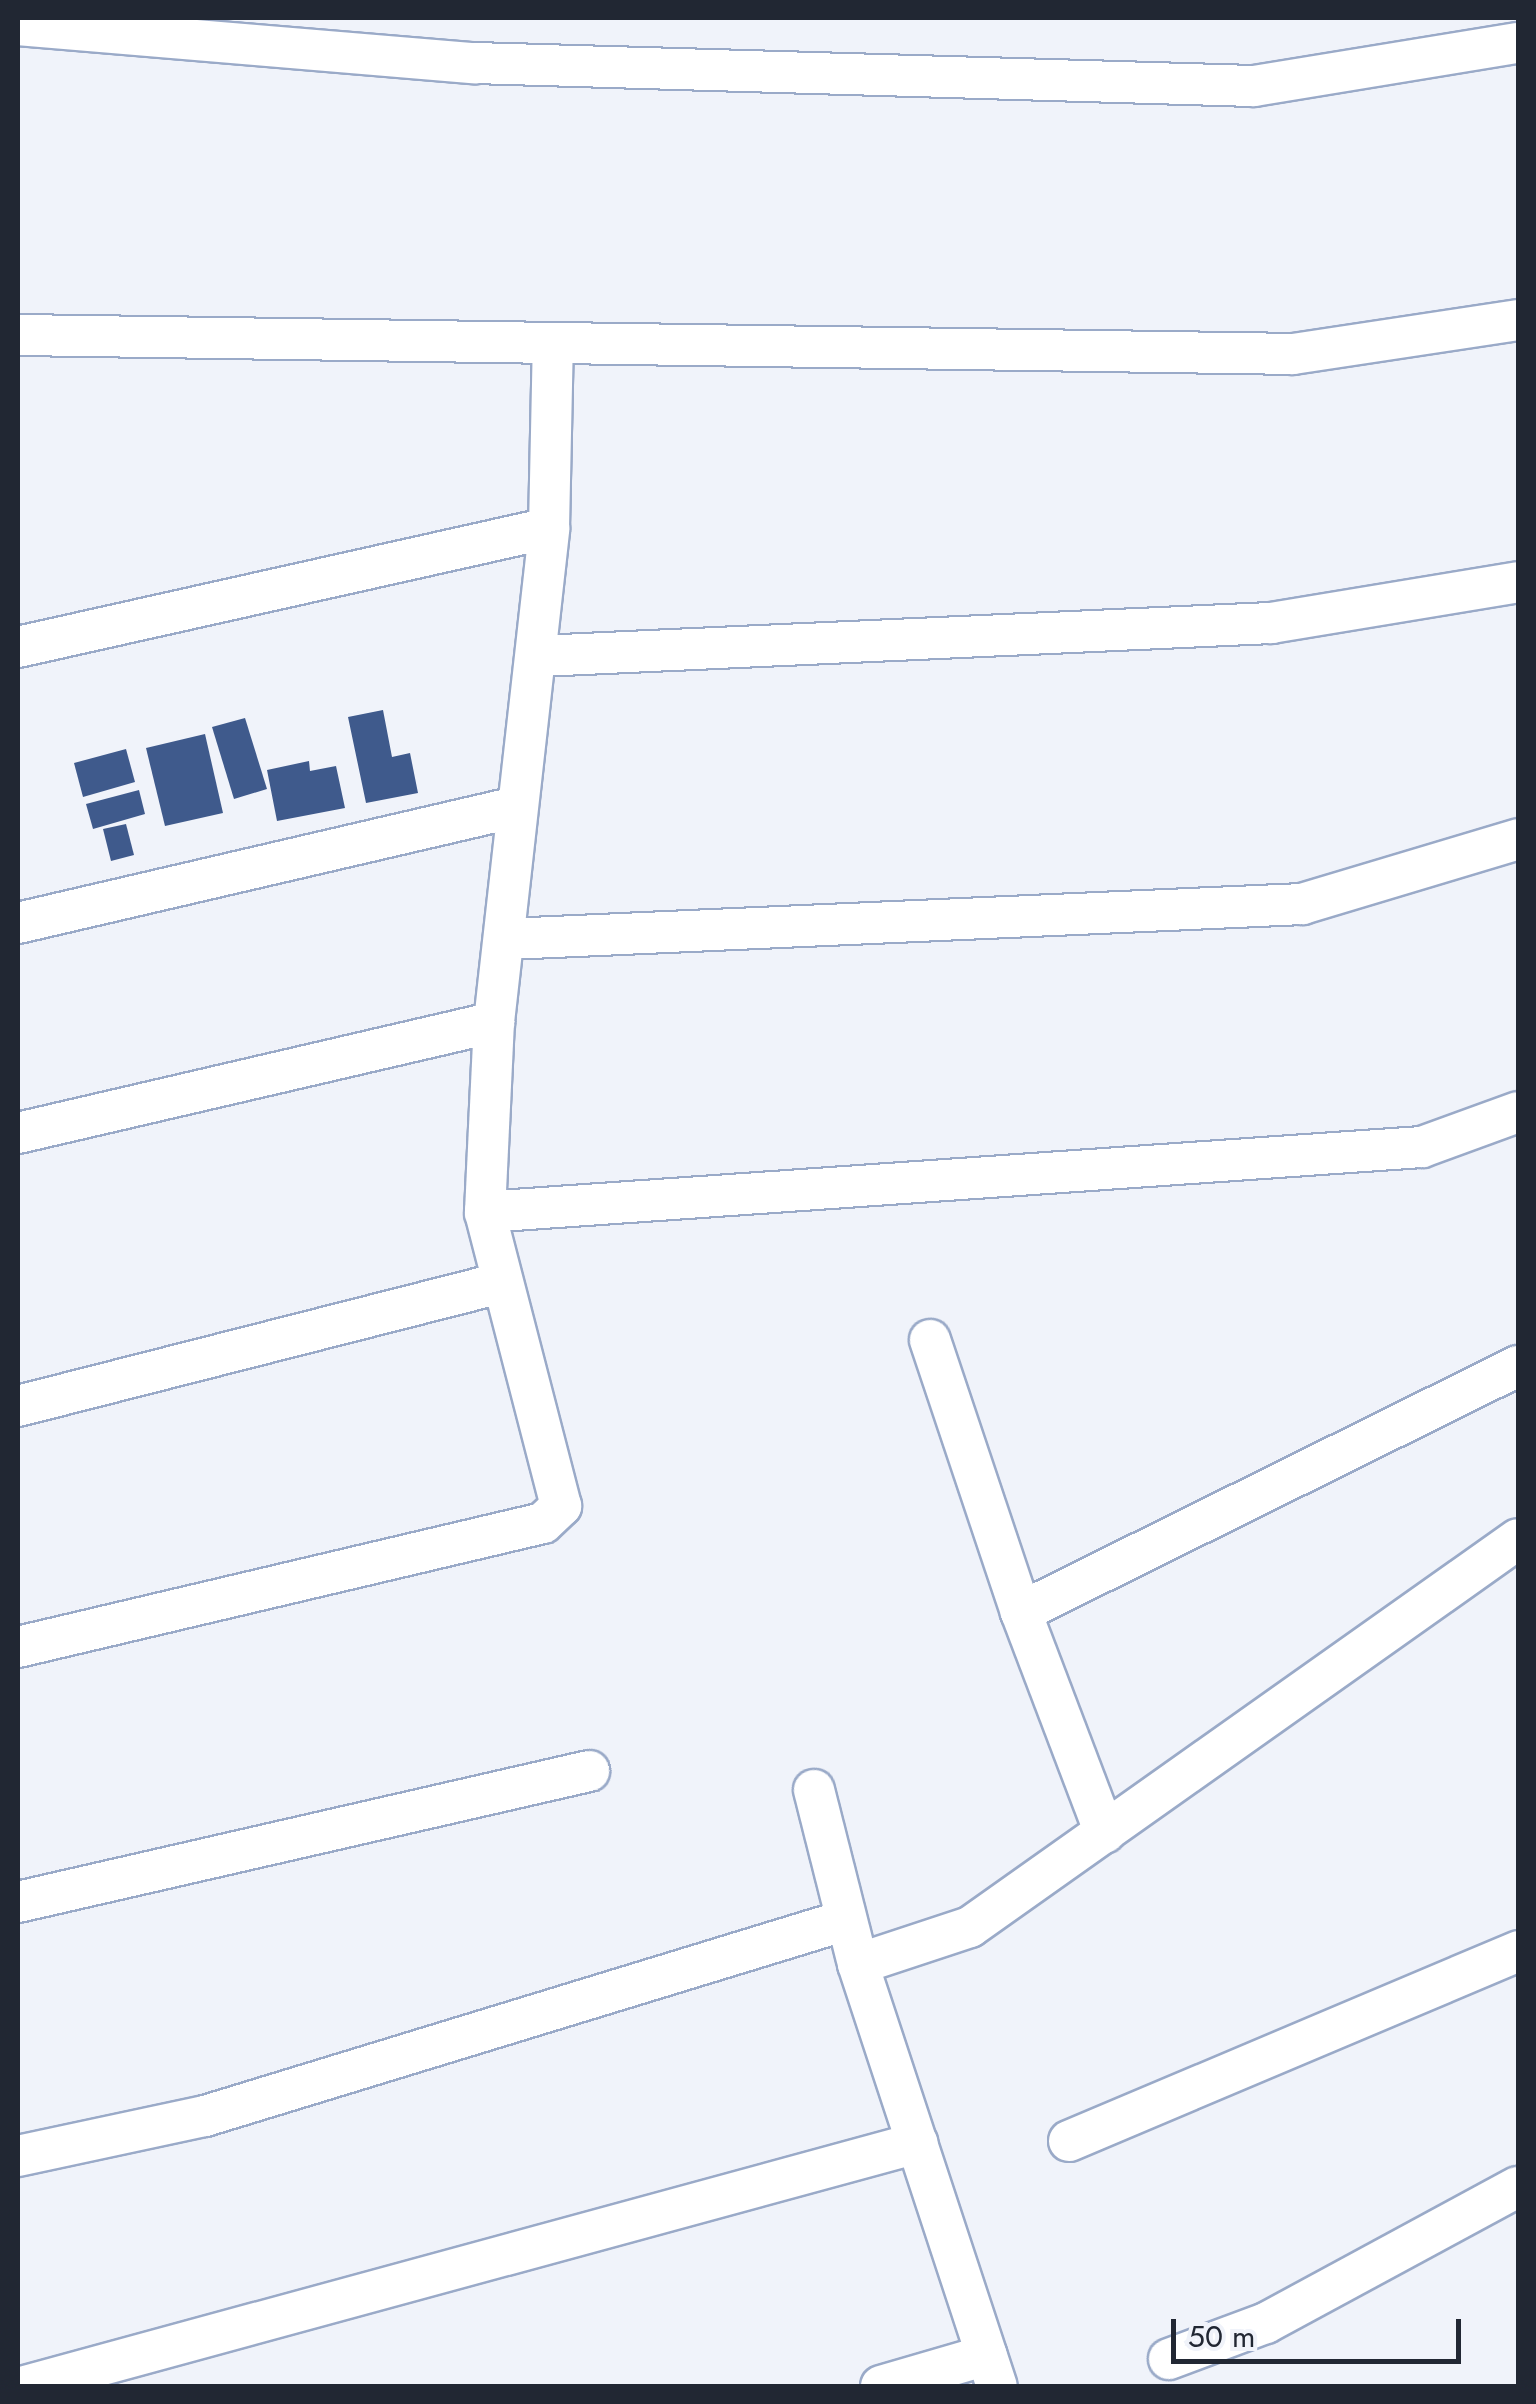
<!DOCTYPE html>
<html>
<head>
<meta charset="utf-8">
<style>
  body { margin:0 }
  #map { position:relative; width:1536px; height:2404px; overflow:hidden; background:#f0f3fa; font-family:Jost,sans-serif }
  div>[style] { position:absolute }
  .building>* { inset:0; background:#3f5a8c }
  .roads { filter:drop-shadow(2px 0 #9aaac8) drop-shadow(-2px 0 #9aaac8) drop-shadow(0 2px #9aaac8) drop-shadow(0 -2px #9aaac8) }
  .street>* { height:40px; margin:-20px; padding:0 20px; transform-origin:20px; border-radius:20px; background:#fff }
  span { translate:-50% -50%; white-space:nowrap; text-align:center; line-height:1.15; -webkit-text-stroke:10px #f0f3fa; paint-order:stroke }
  .frame { position:absolute; inset:0; border:20px solid #212733; pointer-events:none }
  .scale { position:absolute; left:1171px; top:2319px; width:290px; height:45px; box-sizing:border-box; border:5px solid #212733; border-top:0; padding-left:12px; font-size:30px; line-height:35px; white-space:nowrap; color:#212733; -webkit-text-stroke:8px #f0f3fa; paint-order:stroke }
</style>
</head>
<body>
<div id="map">
  <div class="building">
    <i style="clip-path:polygon(383px 710px,392px 757px,410px 753px,418px 793px,366px 803px,348px 717px)"></i>
    <i style="clip-path:polygon(245px 718px,267px 789px,234px 799px,212px 727px)"></i>
    <i style="clip-path:polygon(205px 734px,223px 813px,165px 826px,146px 748px)"></i>
    <i style="clip-path:polygon(126px 749px,135px 782px,83px 797px,74px 763px)"></i>
    <i style="clip-path:polygon(309px 761px,310px 771px,336px 766px,345px 808px,277px 821px,267px 770px)"></i>
    <i style="clip-path:polygon(139px 790px,145px 814px,93px 829px,86px 804px)"></i>
    <i style="clip-path:polygon(126px 824px,134px 855px,111px 861px,103px 829px)"></i>
  </div>
  <div class="roads">
    <div class="street">
      <i style="left:18px;top:25px;width:458px;rotate:4.8deg"></i>
      <i style="left:474px;top:63px;width:780px;rotate:1.69deg"></i>
      <i style="left:1254px;top:86px;width:267px;rotate:-9.3deg"></i>
      <i style="left:18px;top:335px;width:1275px;rotate:0.85deg"></i>
      <i style="left:1293px;top:354px;width:228px;rotate:-8.6deg"></i>
      <i style="left:18px;top:647px;width:544px;rotate:-12.63deg"></i>
      <i style="left:539px;top:656px;width:733px;rotate:-2.58deg"></i>
      <i style="left:1271px;top:623px;width:250px;rotate:-9.4deg"></i>
      <i style="left:18px;top:923px;width:511px;rotate:-13.11deg"></i>
      <i style="left:508px;top:939px;width:795px;rotate:-2.52deg"></i>
      <i style="left:1302px;top:904px;width:226px;rotate:-16.7deg"></i>
      <i style="left:18px;top:1133px;width:489px;rotate:-13.1deg"></i>
      <i style="left:485px;top:1212px;width:939px;rotate:-3.97deg"></i>
      <i style="left:1422px;top:1147px;width:102px;rotate:-20deg"></i>
      <i style="left:930px;top:1340px;width:287px;rotate:71.5deg"></i>
      <i style="left:1021px;top:1612px;width:236px;rotate:69.2deg"></i>
      <i style="left:18px;top:1406px;width:498px;rotate:-14.3deg"></i>
      <i style="left:1021px;top:1612px;width:555px;rotate:-26.33deg"></i>
      <i style="left:18px;top:1647px;width:539px;rotate:-13.29deg"></i>
      <i style="left:543px;top:1523px;width:25px;rotate:-43deg"></i>
      <i style="left:561px;top:1506px;width:304px;rotate:-104.5deg"></i>
      <i style="left:485px;top:1212px;width:190px;rotate:-87.3deg"></i>
      <i style="left:494px;top:1022px;width:497px;rotate:-83.6deg"></i>
      <i style="left:549px;top:528px;width:184px;rotate:-88.8deg"></i>
      <i style="left:814px;top:1790px;width:179px;rotate:75.8deg"></i>
      <i style="left:858px;top:1964px;width:444px;rotate:71.8deg"></i>
      <i style="left:18px;top:1902px;width:586px;rotate:-12.92deg"></i>
      <i style="left:858px;top:1964px;width:118px;rotate:-18.3deg"></i>
      <i style="left:970px;top:1927px;width:671px;rotate:-35.3deg"></i>
      <i style="left:1069px;top:2141px;width:488px;rotate:-22.9deg"></i>
      <i style="left:18px;top:2156px;width:191px;rotate:-12.1deg"></i>
      <i style="left:205px;top:2116px;width:670px;rotate:-17deg"></i>
      <i style="left:1169px;top:2359px;width:103px;rotate:-20.4deg"></i>
      <i style="left:1266px;top:2323px;width:286px;rotate:-28.4deg"></i>
      <i style="left:25px;top:2386px;width:925px;rotate:-15.24deg"></i>
      <i style="left:881px;top:2386px;width:110px;rotate:-16.3deg"></i>
    </div>
  </div>
  <div class="frame"></div>
  <div class="scale">50 m</div>
</div>
</body>
</html>
